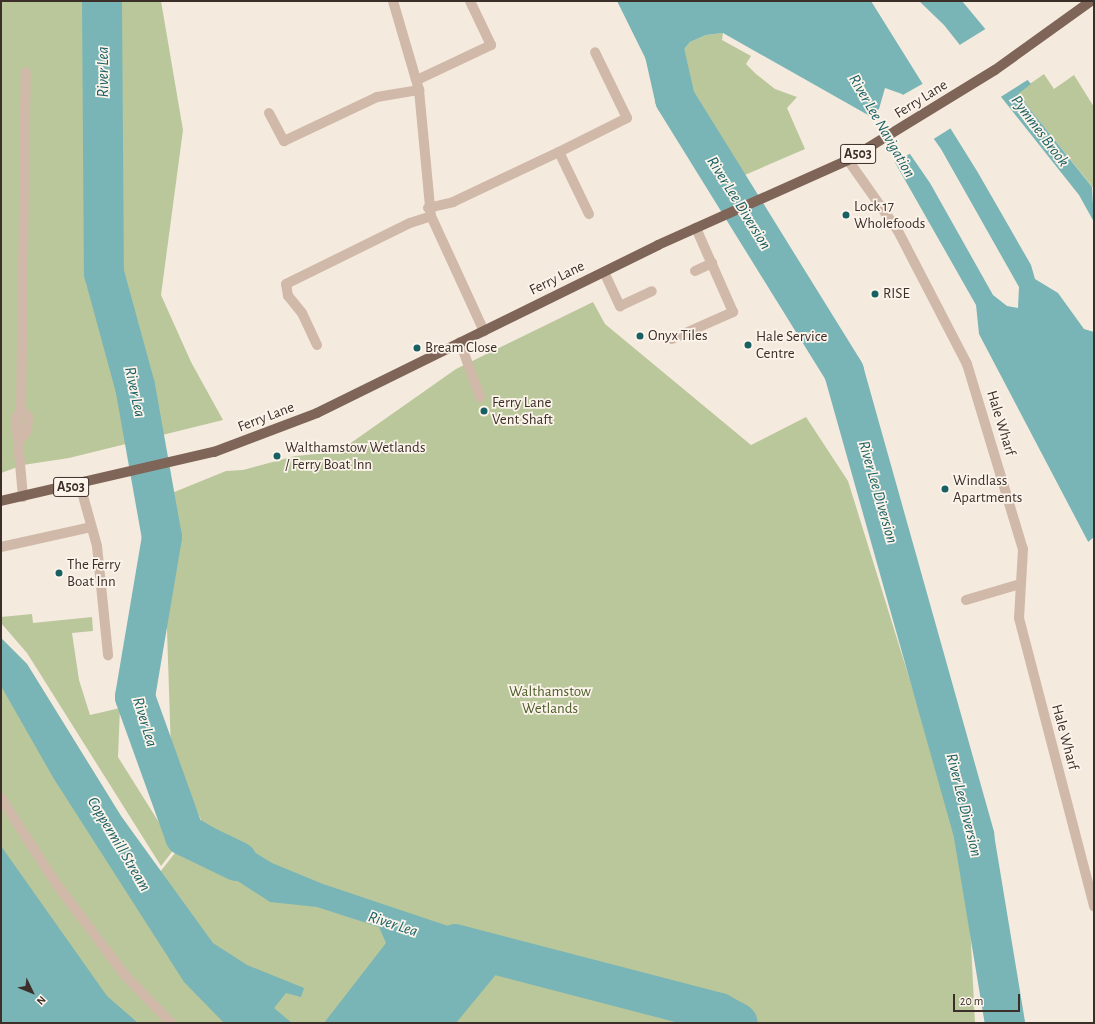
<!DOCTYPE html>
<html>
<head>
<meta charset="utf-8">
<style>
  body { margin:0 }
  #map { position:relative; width:1095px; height:1024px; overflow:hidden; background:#f5eade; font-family:"Alegreya Sans",sans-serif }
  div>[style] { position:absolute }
  .green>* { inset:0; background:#bac79b }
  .water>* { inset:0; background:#79b5b6 }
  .pier>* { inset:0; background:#f5eade }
  .river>* { height:40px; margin:-20px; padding:0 20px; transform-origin:20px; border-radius:20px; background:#79b5b6 }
  .service>* { height:10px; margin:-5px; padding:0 5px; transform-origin:5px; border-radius:5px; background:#d0b9a8 }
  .minor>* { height:10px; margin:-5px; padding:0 5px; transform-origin:5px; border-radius:5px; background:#d0b9a8 }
  .primary>* { height:10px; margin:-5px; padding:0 5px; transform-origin:5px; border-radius:5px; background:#7f6458 }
  .dots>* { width:11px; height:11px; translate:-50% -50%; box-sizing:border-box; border:2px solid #fcf4eb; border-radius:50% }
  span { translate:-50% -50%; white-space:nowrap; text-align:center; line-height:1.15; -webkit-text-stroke:3.5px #fcf4eb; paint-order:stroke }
  .shield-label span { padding:1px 3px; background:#fcf4eb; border:1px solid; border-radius:3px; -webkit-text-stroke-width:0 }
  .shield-label { font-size:14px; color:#3c2e29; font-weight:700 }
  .street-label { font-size:15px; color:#3c2e29 }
  .poi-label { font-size:15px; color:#3c2e29 }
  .left { translate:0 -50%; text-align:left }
  .park-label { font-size:15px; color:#4c5d29 }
  .water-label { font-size:16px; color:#196063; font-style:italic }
  .frame { position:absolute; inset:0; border:2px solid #3c2e29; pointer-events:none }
  .north { position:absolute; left:12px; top:972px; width:40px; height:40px; -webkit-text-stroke:3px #fcf4eb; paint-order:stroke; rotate:133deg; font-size:11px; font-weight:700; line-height:16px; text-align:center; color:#3c2e29 }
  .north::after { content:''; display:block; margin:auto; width:14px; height:18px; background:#3c2e29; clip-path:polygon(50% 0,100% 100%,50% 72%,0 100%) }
  .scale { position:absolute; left:953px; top:994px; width:67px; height:18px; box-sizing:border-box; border:2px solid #3c2e29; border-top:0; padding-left:5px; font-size:12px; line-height:14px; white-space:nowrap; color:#3c2e29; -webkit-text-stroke:3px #fcf4eb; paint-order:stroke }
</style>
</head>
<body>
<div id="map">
  <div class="green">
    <i style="clip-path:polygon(1px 1px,161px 1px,183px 130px,161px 295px,191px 362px,223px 420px,69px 458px,23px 465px,1px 473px)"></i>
    <i style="clip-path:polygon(723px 33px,722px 40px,751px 56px,746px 64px,756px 74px,775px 89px,797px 97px,787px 108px,805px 149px,710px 190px,668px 104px,682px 94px,675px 67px,680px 54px,690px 42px,706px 35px)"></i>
    <i style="clip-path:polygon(1044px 74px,1054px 89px,1074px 75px,1094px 107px,1094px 189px,1017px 93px)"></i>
    <i style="clip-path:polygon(593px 302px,605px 324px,751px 445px,806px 417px,848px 481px,967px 864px,975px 1023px,1px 1023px,1px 638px,27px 664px,121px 816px,160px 872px,201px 820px,171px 751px,165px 570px,167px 495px,226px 471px,243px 470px,295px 456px,338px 452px,456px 369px)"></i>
    <i style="clip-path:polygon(32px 614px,33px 623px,92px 617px,93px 631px,72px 633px,79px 680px,90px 715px,120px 708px,118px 757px,175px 848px,161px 866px,27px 653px,1px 623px,1px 617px)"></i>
  </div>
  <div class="water">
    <i style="clip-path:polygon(evenodd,617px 1px,871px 1px,977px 171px,1031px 265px,1035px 279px,1058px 293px,1084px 329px,1094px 332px,1094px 553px,979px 334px,976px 305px,868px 115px,723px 33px,706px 35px,690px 42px,680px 54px,675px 67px,682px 94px,668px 104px,617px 1px,885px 88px,902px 94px,941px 149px,1019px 287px,1018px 308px,1007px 306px,993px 295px,930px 183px,879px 109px,885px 88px)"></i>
    <i style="clip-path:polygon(919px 1px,962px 1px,1031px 84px,1018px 94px,1092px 187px,1094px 222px,1079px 195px,944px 25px)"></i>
    <i style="clip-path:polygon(1px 638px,27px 664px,121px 816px,213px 943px,247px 965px,304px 988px,301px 997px,286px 993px,274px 1008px,292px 1023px,224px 1023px,184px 982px,54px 779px,1px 686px)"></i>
    <i style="clip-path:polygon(201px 820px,272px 863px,323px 884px,517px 949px,456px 1023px,324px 1023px,386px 943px,379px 927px,317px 907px,270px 902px,181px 844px)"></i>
    <i style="clip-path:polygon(1px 846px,107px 996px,138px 1023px,1px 1023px)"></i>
  </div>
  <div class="pier">
    <i style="clip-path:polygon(987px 28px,1029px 79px,999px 98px,958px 46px)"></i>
    <i style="clip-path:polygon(924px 83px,951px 128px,932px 140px,901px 96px)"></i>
    <i style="clip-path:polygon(882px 107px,911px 153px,893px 164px,867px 117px)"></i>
    <i style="clip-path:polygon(1094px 537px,1094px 554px,1093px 555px,1087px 543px)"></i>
  </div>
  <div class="river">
    <i style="left:102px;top:1px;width:272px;rotate:89.6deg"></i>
    <i style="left:104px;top:273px;width:117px;rotate:74.7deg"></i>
    <i style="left:135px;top:386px;width:153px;rotate:79.9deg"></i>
    <i style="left:162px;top:537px;width:162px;rotate:99.6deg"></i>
    <i style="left:135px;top:697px;width:148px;rotate:70.2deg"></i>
    <i style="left:185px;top:836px;width:58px;rotate:25.7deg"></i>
    <i style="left:653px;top:1px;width:100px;rotate:77.3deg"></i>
    <i style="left:675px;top:99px;width:321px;rotate:58.2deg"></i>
    <i style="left:844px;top:372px;width:482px;rotate:74.3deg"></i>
    <i style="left:974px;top:836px;width:190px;rotate:80.6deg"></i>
    <i style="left:455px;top:944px;width:273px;rotate:14.6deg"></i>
    <i style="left:719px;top:1013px;width:21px;rotate:28deg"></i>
  </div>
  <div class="service">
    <i style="left:417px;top:80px;width:82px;rotate:-25.3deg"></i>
    <i style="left:491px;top:45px;width:49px;rotate:-115.5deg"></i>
    <i style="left:269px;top:113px;width:32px;rotate:62deg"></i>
    <i style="left:284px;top:141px;width:103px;rotate:-25.3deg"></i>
    <i style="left:377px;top:97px;width:43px;rotate:-9.5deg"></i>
    <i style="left:559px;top:152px;width:76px;rotate:-26.6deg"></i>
    <i style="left:627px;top:118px;width:73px;rotate:-115.9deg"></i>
    <i style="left:848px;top:160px;width:87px;rotate:54.8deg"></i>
    <i style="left:898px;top:231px;width:150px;rotate:62.6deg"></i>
    <i style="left:967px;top:364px;width:193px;rotate:73.2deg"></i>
    <i style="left:1023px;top:549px;width:69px;rotate:93.3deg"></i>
    <i style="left:1019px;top:618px;width:298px;rotate:75.4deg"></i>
    <i style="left:428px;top:208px;width:26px;rotate:-13deg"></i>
    <i style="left:453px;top:202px;width:117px;rotate:-25.3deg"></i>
    <i style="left:559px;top:152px;width:69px;rotate:64.2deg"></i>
    <i style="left:695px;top:271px;width:19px;rotate:-25deg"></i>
    <i style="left:604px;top:272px;width:38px;rotate:65deg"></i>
    <i style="left:620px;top:306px;width:35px;rotate:-25deg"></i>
    <i style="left:672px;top:339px;width:67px;rotate:-23.9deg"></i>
    <i style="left:733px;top:312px;width:92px;rotate:-113.8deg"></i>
    <i style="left:460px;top:342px;width:59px;rotate:70deg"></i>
    <i style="left:317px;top:345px;width:35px;rotate:-115deg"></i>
    <i style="left:302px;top:313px;width:22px;rotate:-129deg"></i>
    <i style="left:288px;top:296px;width:12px;rotate:-99deg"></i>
    <i style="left:286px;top:284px;width:138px;rotate:-26.2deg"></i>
    <i style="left:410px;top:223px;width:22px;rotate:-18deg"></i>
    <i style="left:20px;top:440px;width:11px;rotate:-52deg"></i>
    <i style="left:27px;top:431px;width:14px;rotate:-86deg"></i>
    <i style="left:28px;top:417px;width:10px;rotate:-135deg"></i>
    <i style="left:80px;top:485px;width:63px;rotate:74.4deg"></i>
    <i style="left:97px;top:546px;width:110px;rotate:84.2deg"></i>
    <i style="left:23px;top:497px;width:79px;rotate:-95.1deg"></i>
    <i style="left:16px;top:418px;width:9px;rotate:-58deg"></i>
    <i style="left:21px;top:410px;width:338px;rotate:-89.2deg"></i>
    <i style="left:1px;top:547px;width:92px;rotate:-12.5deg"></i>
    <i style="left:966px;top:600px;width:56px;rotate:-16.5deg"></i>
    <i style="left:1px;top:798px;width:100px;rotate:57.3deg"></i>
    <i style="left:55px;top:882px;width:115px;rotate:53.1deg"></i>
    <i style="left:124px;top:974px;width:68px;rotate:46.2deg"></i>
  </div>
  <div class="minor">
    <i style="left:393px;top:1px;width:93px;rotate:73.7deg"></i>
    <i style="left:419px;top:90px;width:127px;rotate:84.6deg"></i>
    <i style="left:431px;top:216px;width:127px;rotate:65.3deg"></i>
  </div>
  <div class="primary">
    <i style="left:1px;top:501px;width:219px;rotate:-13deg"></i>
    <i style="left:214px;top:452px;width:110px;rotate:-20.7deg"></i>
    <i style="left:317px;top:413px;width:380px;rotate:-26.2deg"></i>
    <i style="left:658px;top:245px;width:208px;rotate:-24.1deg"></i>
    <i style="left:848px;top:160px;width:172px;rotate:-31.5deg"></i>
    <i style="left:995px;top:70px;width:118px;rotate:-35.7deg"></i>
  </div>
  <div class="dots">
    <i style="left:846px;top:215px;background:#196063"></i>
    <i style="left:875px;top:294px;background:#196063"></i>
    <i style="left:640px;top:336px;background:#196063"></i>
    <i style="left:748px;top:345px;background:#196063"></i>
    <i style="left:417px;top:348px;background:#196063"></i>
    <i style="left:484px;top:411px;background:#196063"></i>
    <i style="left:277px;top:456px;background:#196063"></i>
    <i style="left:945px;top:489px;background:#196063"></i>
    <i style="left:59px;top:573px;background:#196063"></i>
  </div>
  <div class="shield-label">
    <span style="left:858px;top:154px">A503</span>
    <span style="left:71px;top:487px">A503</span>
  </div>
  <div class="street-label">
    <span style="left:921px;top:99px;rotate:-32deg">Ferry Lane</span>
    <span style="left:557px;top:278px;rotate:-26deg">Ferry Lane</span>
    <span style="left:266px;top:417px;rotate:-21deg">Ferry Lane</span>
    <span style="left:1001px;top:423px;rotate:73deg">Hale Wharf</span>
    <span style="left:1065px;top:737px;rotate:75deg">Hale Wharf</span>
  </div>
  <div class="poi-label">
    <span class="left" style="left:854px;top:215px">Lock 17<br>Wholefoods</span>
    <span class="left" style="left:883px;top:294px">RISE</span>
    <span class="left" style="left:648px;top:336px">Onyx Tiles</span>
    <span class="left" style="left:756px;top:345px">Hale Service<br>Centre</span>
    <span class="left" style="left:425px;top:348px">Bream Close</span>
    <span class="left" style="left:492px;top:411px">Ferry Lane<br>Vent Shaft</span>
    <span class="left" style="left:285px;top:456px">Walthamstow Wetlands<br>/ Ferry Boat Inn</span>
    <span class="left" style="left:953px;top:489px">Windlass<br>Apartments</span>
    <span class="left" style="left:67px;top:573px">The Ferry<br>Boat Inn</span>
  </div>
  <div class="park-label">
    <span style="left:550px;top:700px">Walthamstow<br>Wetlands</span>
  </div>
  <div class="water-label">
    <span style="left:103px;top:72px;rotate:-90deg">River Lea</span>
    <span style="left:882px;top:126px;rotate:60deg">River Lee Navigation</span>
    <span style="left:1040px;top:131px;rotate:53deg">Pymmes Brook</span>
    <span style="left:739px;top:203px;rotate:58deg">River Lee Diversion</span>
    <span style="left:135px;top:392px;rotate:78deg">River Lea</span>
    <span style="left:878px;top:492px;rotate:74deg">River Lee Diversion</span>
    <span style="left:145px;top:722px;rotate:73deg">River Lea</span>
    <span style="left:964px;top:805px;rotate:76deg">River Lee Diversion</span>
    <span style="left:119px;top:844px;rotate:59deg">Coppermill Stream</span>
    <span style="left:393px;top:924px;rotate:18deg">River Lea</span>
  </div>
  <div class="frame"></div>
  <div class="north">N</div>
  <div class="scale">20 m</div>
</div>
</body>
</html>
